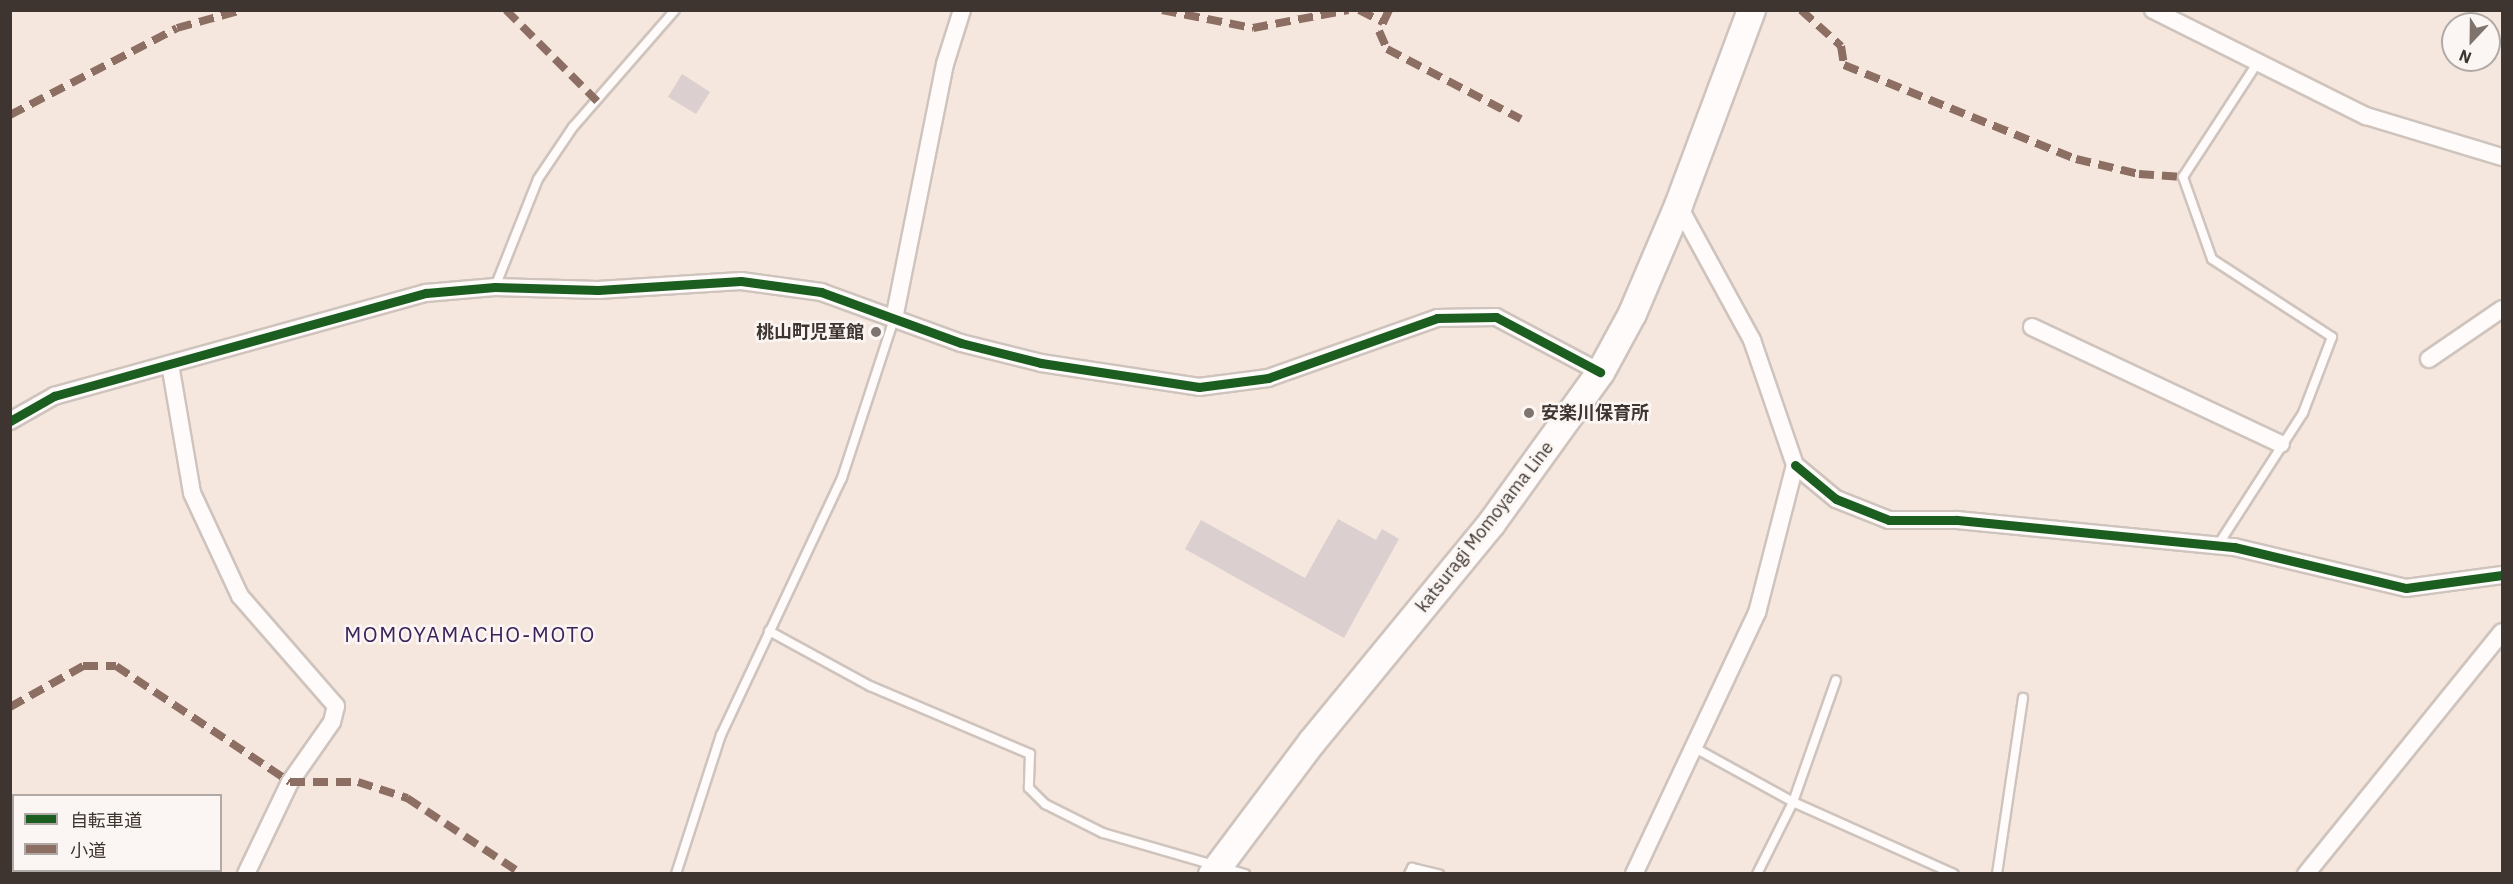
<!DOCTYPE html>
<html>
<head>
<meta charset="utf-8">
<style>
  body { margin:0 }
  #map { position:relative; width:2513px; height:884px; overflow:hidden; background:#f5e7de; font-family:"IBM Plex Sans","Noto Sans JP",sans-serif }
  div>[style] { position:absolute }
  .building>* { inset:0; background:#dbcfcf }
  .roads { filter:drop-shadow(2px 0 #cfc4bd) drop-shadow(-2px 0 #cfc4bd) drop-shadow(0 2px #cfc4bd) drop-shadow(0 -2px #cfc4bd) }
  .service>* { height:8px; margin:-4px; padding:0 4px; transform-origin:4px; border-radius:4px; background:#fefbfa }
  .minor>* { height:16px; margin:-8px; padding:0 8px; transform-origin:8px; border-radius:8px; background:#fefbfa }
  .primary>* { height:27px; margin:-13.5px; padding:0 13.5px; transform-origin:13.5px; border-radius:13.5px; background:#fefbfa }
  .quiet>* { height:8px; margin-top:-4px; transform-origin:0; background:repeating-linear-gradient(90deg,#8d6e63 0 15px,transparent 0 23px) }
  .cycleway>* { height:9px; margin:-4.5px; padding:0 4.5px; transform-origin:4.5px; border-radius:4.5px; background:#1b5e20 }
  .dots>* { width:16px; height:16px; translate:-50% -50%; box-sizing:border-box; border:3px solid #fbf6f3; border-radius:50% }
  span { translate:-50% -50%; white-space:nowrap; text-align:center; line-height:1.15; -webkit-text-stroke:5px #fbf6f3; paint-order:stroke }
  .poi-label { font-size:18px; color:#3f3530; font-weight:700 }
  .right { translate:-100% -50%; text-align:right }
  .left { translate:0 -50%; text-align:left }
  .street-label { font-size:18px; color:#3f3530 }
  .quarter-label { font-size:21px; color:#3d225b; letter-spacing:1.5px }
  .frame { position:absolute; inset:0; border:12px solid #3f3530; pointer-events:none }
  .legend { position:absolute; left:12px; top:794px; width:210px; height:78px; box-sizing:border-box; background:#fbf6f3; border:2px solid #b0a9a5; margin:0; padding:8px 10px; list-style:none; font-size:18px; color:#3f3530 }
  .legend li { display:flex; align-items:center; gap:12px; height:30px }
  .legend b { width:30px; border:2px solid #b0a9a5 }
  .north { position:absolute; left:2441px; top:12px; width:60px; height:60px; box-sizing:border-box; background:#fbf6f3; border:2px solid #b0a9a5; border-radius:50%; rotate:202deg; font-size:16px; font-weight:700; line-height:24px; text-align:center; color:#3f3530 }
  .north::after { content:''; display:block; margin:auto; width:21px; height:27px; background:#7f736d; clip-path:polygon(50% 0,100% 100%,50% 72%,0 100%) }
</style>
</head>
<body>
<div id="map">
  <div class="building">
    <i style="clip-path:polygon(682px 74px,710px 92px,696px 114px,668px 97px)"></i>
    <i style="clip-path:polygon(1338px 519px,1376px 540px,1382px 529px,1399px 539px,1344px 638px,1185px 549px,1201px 520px,1305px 578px)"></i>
  </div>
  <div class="roads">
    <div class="service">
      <i style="left:495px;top:287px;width:116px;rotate:-68.3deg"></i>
      <i style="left:538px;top:179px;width:63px;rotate:-56.1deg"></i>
      <i style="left:573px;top:127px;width:155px;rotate:-48.9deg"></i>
      <i style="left:2218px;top:545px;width:157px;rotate:-57.2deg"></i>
      <i style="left:2303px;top:413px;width:81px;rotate:-69.1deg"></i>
      <i style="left:2332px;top:337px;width:143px;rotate:-147deg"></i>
      <i style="left:2212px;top:259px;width:87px;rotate:-109.5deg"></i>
      <i style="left:2183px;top:177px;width:137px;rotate:-56.9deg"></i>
      <i style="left:769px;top:631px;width:115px;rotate:28.6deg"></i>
      <i style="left:870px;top:686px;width:174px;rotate:23deg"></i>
      <i style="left:1030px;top:754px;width:34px;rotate:92deg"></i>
      <i style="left:1029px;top:788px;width:23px;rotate:45deg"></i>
      <i style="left:1045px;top:804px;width:65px;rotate:26.6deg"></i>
      <i style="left:1103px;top:833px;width:148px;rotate:16.1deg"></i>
      <i style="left:1693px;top:747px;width:114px;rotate:28.8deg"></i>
      <i style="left:1793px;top:802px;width:176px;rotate:24.1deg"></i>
      <i style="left:676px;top:874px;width:146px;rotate:-72.1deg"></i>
      <i style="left:721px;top:735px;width:284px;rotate:-64.8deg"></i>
      <i style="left:842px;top:478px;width:167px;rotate:-71.9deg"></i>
      <i style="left:1409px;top:874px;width:7px;rotate:-63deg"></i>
      <i style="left:1412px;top:868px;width:28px;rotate:13deg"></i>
      <i style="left:1757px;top:874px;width:80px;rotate:-63.4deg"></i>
      <i style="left:1793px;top:802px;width:129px;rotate:-70.6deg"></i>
      <i style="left:1997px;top:874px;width:178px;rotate:-81.6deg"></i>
    </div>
    <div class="minor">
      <i style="left:2153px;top:10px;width:238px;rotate:26.5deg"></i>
      <i style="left:2366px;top:116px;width:142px;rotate:16.8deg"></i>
      <i style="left:894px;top:319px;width:260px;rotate:-78.7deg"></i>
      <i style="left:945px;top:64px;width:57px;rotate:-72.5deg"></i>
      <i style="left:2032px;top:327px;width:275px;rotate:25.2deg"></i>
      <i style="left:2429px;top:359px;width:88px;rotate:-34.4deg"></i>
      <i style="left:170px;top:364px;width:131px;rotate:80.3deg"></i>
      <i style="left:192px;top:493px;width:114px;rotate:65deg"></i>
      <i style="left:240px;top:596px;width:146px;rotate:48.9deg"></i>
      <i style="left:336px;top:706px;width:16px;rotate:104deg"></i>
      <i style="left:332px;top:722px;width:73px;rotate:125deg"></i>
      <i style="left:290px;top:782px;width:102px;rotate:115.6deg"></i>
      <i style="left:10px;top:421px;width:51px;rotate:-29.6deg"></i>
      <i style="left:54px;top:396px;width:386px;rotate:-15.5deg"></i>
      <i style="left:426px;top:293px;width:69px;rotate:-5deg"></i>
      <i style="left:495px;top:287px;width:103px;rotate:1.7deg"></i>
      <i style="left:598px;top:290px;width:143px;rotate:-3.6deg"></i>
      <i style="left:741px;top:281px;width:81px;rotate:7.8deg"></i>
      <i style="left:821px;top:292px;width:149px;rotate:20deg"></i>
      <i style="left:961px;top:343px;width:82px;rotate:14deg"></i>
      <i style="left:1041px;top:363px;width:160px;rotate:8.6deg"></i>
      <i style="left:1199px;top:387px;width:70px;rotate:-7.4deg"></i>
      <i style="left:1268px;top:378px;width:179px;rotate:-19.5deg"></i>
      <i style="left:1437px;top:318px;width:59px;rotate:-1deg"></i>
      <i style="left:1496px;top:317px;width:118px;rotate:27.9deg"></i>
      <i style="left:1795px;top:465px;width:53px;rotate:39.7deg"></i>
      <i style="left:1836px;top:499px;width:57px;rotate:21.6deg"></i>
      <i style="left:1889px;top:520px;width:68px"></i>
      <i style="left:1957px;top:520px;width:278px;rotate:5.6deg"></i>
      <i style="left:2234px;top:547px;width:177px;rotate:13.4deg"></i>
      <i style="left:2406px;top:588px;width:97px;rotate:-7.7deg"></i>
      <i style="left:1634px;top:874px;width:289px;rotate:-64.8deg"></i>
      <i style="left:1757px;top:613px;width:153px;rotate:-75.6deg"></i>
      <i style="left:1795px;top:465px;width:132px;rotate:-109deg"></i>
      <i style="left:1752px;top:340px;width:154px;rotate:-118.7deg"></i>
      <i style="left:2306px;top:874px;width:311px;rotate:-51deg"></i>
    </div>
    <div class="primary">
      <i style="left:1212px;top:874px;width:166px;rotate:-53.1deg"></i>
      <i style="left:1312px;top:741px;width:282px;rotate:-50.6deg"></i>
      <i style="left:1491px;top:523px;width:186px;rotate:-54.2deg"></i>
      <i style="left:1600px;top:372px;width:67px;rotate:-61.5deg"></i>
      <i style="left:1632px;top:313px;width:117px;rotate:-66.9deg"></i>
      <i style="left:1678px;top:205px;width:208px;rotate:-69.5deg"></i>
    </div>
  </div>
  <div class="quiet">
    <i style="left:506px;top:10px;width:129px;rotate:45deg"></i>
    <i style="left:1162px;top:10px;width:93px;rotate:11.2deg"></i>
    <i style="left:1253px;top:28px;width:97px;rotate:-10.7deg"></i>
    <i style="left:1359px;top:10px;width:27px;rotate:27deg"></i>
    <i style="left:1389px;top:10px;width:23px;rotate:115deg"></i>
    <i style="left:1379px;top:31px;width:20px;rotate:66deg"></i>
    <i style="left:1387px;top:49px;width:151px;rotate:27.6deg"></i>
    <i style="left:1801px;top:10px;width:54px;rotate:42deg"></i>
    <i style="left:1841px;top:46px;width:19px;rotate:81deg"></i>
    <i style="left:1844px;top:65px;width:250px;rotate:22.1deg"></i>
    <i style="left:2076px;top:159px;width:65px;rotate:13.4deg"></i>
    <i style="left:2139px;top:174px;width:44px;rotate:3.9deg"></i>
    <i style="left:10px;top:115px;width:188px;rotate:-27.5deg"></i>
    <i style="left:177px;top:28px;width:67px;rotate:-15.5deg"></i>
    <i style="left:10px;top:707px;width:84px;rotate:-29.3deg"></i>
    <i style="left:83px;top:666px;width:33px"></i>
    <i style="left:116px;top:666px;width:209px;rotate:33.7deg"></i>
    <i style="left:290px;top:782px;width:68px"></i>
    <i style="left:358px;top:782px;width:52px;rotate:18.1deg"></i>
    <i style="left:407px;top:798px;width:138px;rotate:33.5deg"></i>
  </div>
  <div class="cycleway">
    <i style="left:10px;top:421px;width:51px;rotate:-29.6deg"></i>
    <i style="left:54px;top:396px;width:386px;rotate:-15.5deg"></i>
    <i style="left:426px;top:293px;width:69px;rotate:-5deg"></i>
    <i style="left:495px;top:287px;width:103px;rotate:1.7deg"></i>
    <i style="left:598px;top:290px;width:143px;rotate:-3.6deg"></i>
    <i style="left:741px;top:281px;width:81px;rotate:7.8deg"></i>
    <i style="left:821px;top:292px;width:149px;rotate:20deg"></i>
    <i style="left:961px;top:343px;width:82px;rotate:14deg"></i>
    <i style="left:1041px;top:363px;width:160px;rotate:8.6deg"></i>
    <i style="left:1199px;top:387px;width:70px;rotate:-7.4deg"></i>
    <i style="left:1268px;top:378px;width:179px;rotate:-19.5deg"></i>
    <i style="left:1437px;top:318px;width:59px;rotate:-1deg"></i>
    <i style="left:1496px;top:317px;width:118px;rotate:27.9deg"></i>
    <i style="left:1795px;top:465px;width:53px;rotate:39.7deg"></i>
    <i style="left:1836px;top:499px;width:57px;rotate:21.6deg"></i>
    <i style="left:1889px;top:520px;width:68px"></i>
    <i style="left:1957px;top:520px;width:278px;rotate:5.6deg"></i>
    <i style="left:2234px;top:547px;width:177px;rotate:13.4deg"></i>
    <i style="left:2406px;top:588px;width:97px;rotate:-7.7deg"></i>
  </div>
  <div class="dots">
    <i style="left:876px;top:332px;background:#7f736d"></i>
    <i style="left:1529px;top:413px;background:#7f736d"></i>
  </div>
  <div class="poi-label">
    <span class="right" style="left:864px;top:332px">桃山町児童館</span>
    <span class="left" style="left:1541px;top:413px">安楽川保育所</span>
  </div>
  <div class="street-label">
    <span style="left:1485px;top:527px;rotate:-52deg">katsuragi Momoyama Line</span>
  </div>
  <div class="quarter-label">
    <span style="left:470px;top:634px">MOMOYAMACHO-MOTO</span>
  </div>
  <div class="frame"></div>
  <ul class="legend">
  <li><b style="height:8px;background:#1b5e20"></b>自転車道</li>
  <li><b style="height:8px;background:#8d6e63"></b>小道</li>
  </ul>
  <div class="north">N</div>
</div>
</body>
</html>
